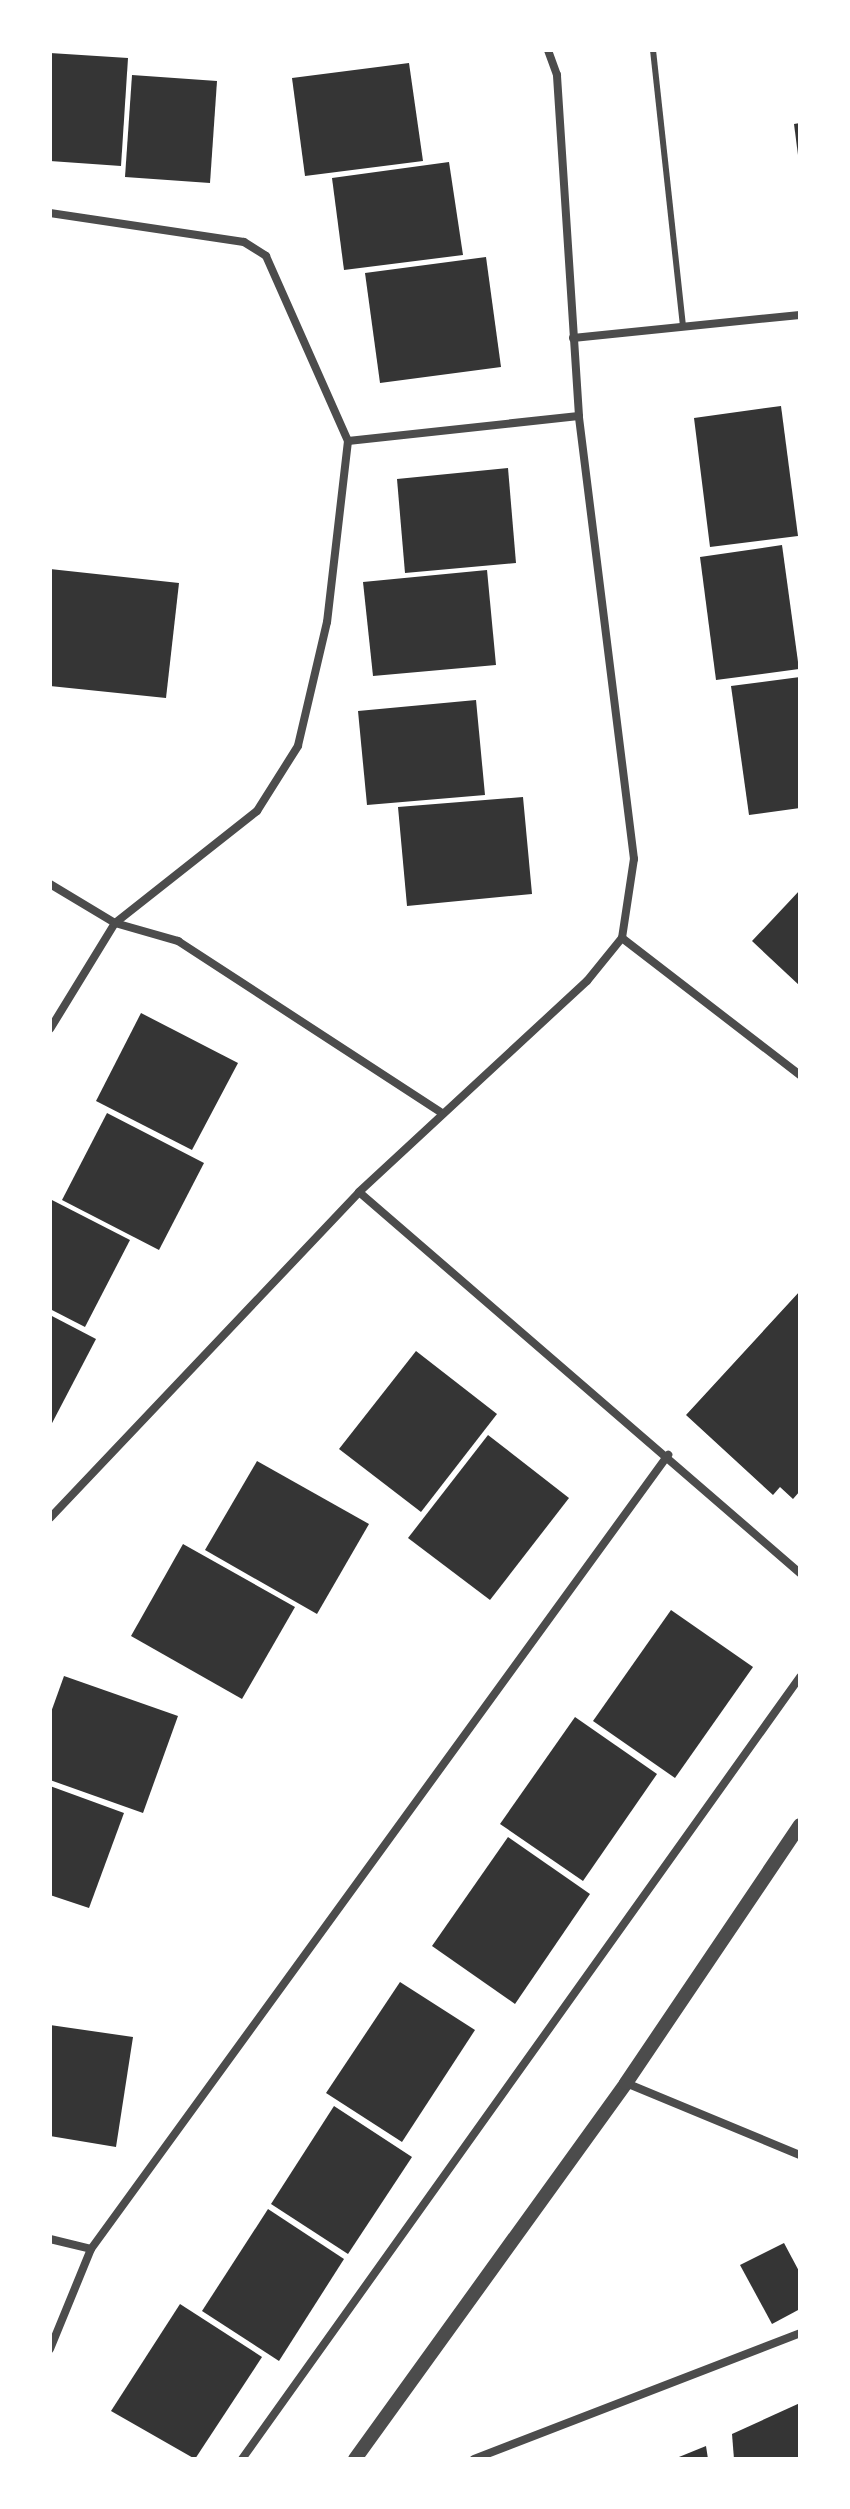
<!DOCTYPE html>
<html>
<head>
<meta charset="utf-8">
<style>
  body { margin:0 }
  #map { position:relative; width:850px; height:2509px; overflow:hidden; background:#fff; font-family:"Asap Condensed",sans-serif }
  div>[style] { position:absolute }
  .building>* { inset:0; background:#353535 }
  .service>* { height:6px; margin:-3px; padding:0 3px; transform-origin:3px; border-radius:3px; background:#4c4c4c }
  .minor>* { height:8px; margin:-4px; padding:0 4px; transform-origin:4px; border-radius:4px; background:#4c4c4c }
  .tertiary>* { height:14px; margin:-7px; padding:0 7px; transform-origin:7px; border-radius:7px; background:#4c4c4c }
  span { translate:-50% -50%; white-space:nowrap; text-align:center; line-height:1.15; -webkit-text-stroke:8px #fff; paint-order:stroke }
  .frame { position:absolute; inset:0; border:52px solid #fff; pointer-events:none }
</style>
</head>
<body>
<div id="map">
  <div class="building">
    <i style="clip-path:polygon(50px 53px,128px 58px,121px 166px,50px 161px)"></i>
    <i style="clip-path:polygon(409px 63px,423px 161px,305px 176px,292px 78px)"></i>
    <i style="clip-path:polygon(132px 75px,217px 81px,210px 183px,125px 177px)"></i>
    <i style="clip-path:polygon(800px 123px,800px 155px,798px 155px,794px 124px)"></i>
    <i style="clip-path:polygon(449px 162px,463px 255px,344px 270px,332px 178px)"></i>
    <i style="clip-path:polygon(486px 257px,501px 367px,380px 383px,365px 273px)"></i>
    <i style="clip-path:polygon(781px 406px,798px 536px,710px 547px,694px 418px)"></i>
    <i style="clip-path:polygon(508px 468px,516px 563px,405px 573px,397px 479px)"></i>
    <i style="clip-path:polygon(782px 545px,799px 669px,716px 680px,700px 557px)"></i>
    <i style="clip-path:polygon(50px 569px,179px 583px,166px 698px,50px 686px)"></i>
    <i style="clip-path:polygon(487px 570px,496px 665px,373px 676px,363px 582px)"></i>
    <i style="clip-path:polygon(800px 677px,800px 808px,749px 815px,731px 686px)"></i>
    <i style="clip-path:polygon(476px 700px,485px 795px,367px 805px,358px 711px)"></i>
    <i style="clip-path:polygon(523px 797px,532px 894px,407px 906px,398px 807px)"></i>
    <i style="clip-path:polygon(800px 890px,800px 986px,752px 941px)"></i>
    <i style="clip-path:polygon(141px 1013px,238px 1063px,192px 1150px,96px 1101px)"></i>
    <i style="clip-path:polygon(107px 1113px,204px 1163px,159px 1250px,62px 1200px)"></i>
    <i style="clip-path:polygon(50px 1199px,130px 1240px,85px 1327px,50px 1309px)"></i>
    <i style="clip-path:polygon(800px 1291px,800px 1491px,793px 1499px,780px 1487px,773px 1495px,686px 1415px)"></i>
    <i style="clip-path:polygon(50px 1315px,96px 1339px,50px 1427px)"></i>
    <i style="clip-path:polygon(416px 1351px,497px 1414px,421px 1512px,339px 1449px)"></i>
    <i style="clip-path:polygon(488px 1435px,569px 1498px,490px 1600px,408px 1538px)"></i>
    <i style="clip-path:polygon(257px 1461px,369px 1524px,317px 1614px,205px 1550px)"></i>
    <i style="clip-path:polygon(183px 1544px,295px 1607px,242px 1699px,131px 1636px)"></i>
    <i style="clip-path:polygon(671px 1610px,753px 1667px,675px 1778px,593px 1721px)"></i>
    <i style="clip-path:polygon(64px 1676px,178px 1716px,143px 1813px,50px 1780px,50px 1715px)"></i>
    <i style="clip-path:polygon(575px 1717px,657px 1774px,583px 1881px,500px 1824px)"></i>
    <i style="clip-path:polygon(50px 1786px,124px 1813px,89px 1908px,50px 1895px)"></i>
    <i style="clip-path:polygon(508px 1837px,590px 1894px,515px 2004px,432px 1946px)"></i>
    <i style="clip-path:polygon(400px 1982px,475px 2030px,402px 2142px,326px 2093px)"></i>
    <i style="clip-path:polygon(50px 2025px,133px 2037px,116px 2147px,50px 2136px)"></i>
    <i style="clip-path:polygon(334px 2106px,412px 2157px,348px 2254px,271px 2204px)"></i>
    <i style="clip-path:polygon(268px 2209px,344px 2259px,279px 2361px,202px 2311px)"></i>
    <i style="clip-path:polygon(784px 2243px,800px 2273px,800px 2309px,772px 2324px,740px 2265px)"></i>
    <i style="clip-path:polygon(180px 2304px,262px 2357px,195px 2459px,111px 2411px)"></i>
    <i style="clip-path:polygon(800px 2403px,800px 2459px,734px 2459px,732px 2434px)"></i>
    <i style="clip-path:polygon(706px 2446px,708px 2459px,674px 2459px)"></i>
  </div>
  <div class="service">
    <i style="left:653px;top:50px;width:278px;rotate:83.8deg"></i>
  </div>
  <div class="minor">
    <i style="left:50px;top:213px;width:196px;rotate:8.5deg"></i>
    <i style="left:244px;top:242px;width:26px;rotate:32deg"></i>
    <i style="left:266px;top:256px;width:202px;rotate:66.1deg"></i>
    <i style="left:348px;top:441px;width:182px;rotate:96.6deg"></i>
    <i style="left:327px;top:622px;width:127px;rotate:103.2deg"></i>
    <i style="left:298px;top:746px;width:77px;rotate:122.2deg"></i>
    <i style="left:257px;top:811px;width:181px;rotate:141.7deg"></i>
    <i style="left:115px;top:923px;width:124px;rotate:121.5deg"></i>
    <i style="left:573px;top:338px;width:228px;rotate:-5.8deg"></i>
    <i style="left:348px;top:441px;width:232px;rotate:-6.2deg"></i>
    <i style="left:50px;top:884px;width:76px;rotate:31deg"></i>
    <i style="left:115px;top:923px;width:66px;rotate:15.9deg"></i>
    <i style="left:178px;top:941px;width:313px;rotate:33.1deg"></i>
    <i style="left:622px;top:938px;width:225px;rotate:37.6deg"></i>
    <i style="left:359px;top:1192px;width:583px;rotate:40.83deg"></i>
    <i style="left:50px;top:1518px;width:449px;rotate:-46.5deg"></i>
    <i style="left:359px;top:1192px;width:311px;rotate:-42.8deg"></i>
    <i style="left:587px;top:981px;width:55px;rotate:-50.9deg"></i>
    <i style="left:622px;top:938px;width:80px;rotate:-81.4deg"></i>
    <i style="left:634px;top:859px;width:446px;rotate:-97.1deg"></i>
    <i style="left:579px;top:416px;width:342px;rotate:-93.7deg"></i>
    <i style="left:557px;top:75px;width:27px;rotate:-110deg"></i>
    <i style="left:626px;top:2083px;width:188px;rotate:22.5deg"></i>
    <i style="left:50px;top:2239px;width:42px;rotate:13.7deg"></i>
    <i style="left:50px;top:2349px;width:108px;rotate:-67.7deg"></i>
    <i style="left:91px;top:2249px;width:982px;rotate:-53.99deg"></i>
    <i style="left:242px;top:2459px;width:961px;rotate:-54.49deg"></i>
    <i style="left:474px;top:2459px;width:350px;rotate:-21.1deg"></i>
  </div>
  <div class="tertiary">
    <i style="left:355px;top:2459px;width:463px;rotate:-54.2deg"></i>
    <i style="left:626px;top:2083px;width:311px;rotate:-56deg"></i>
  </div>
  <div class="frame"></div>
</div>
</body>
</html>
